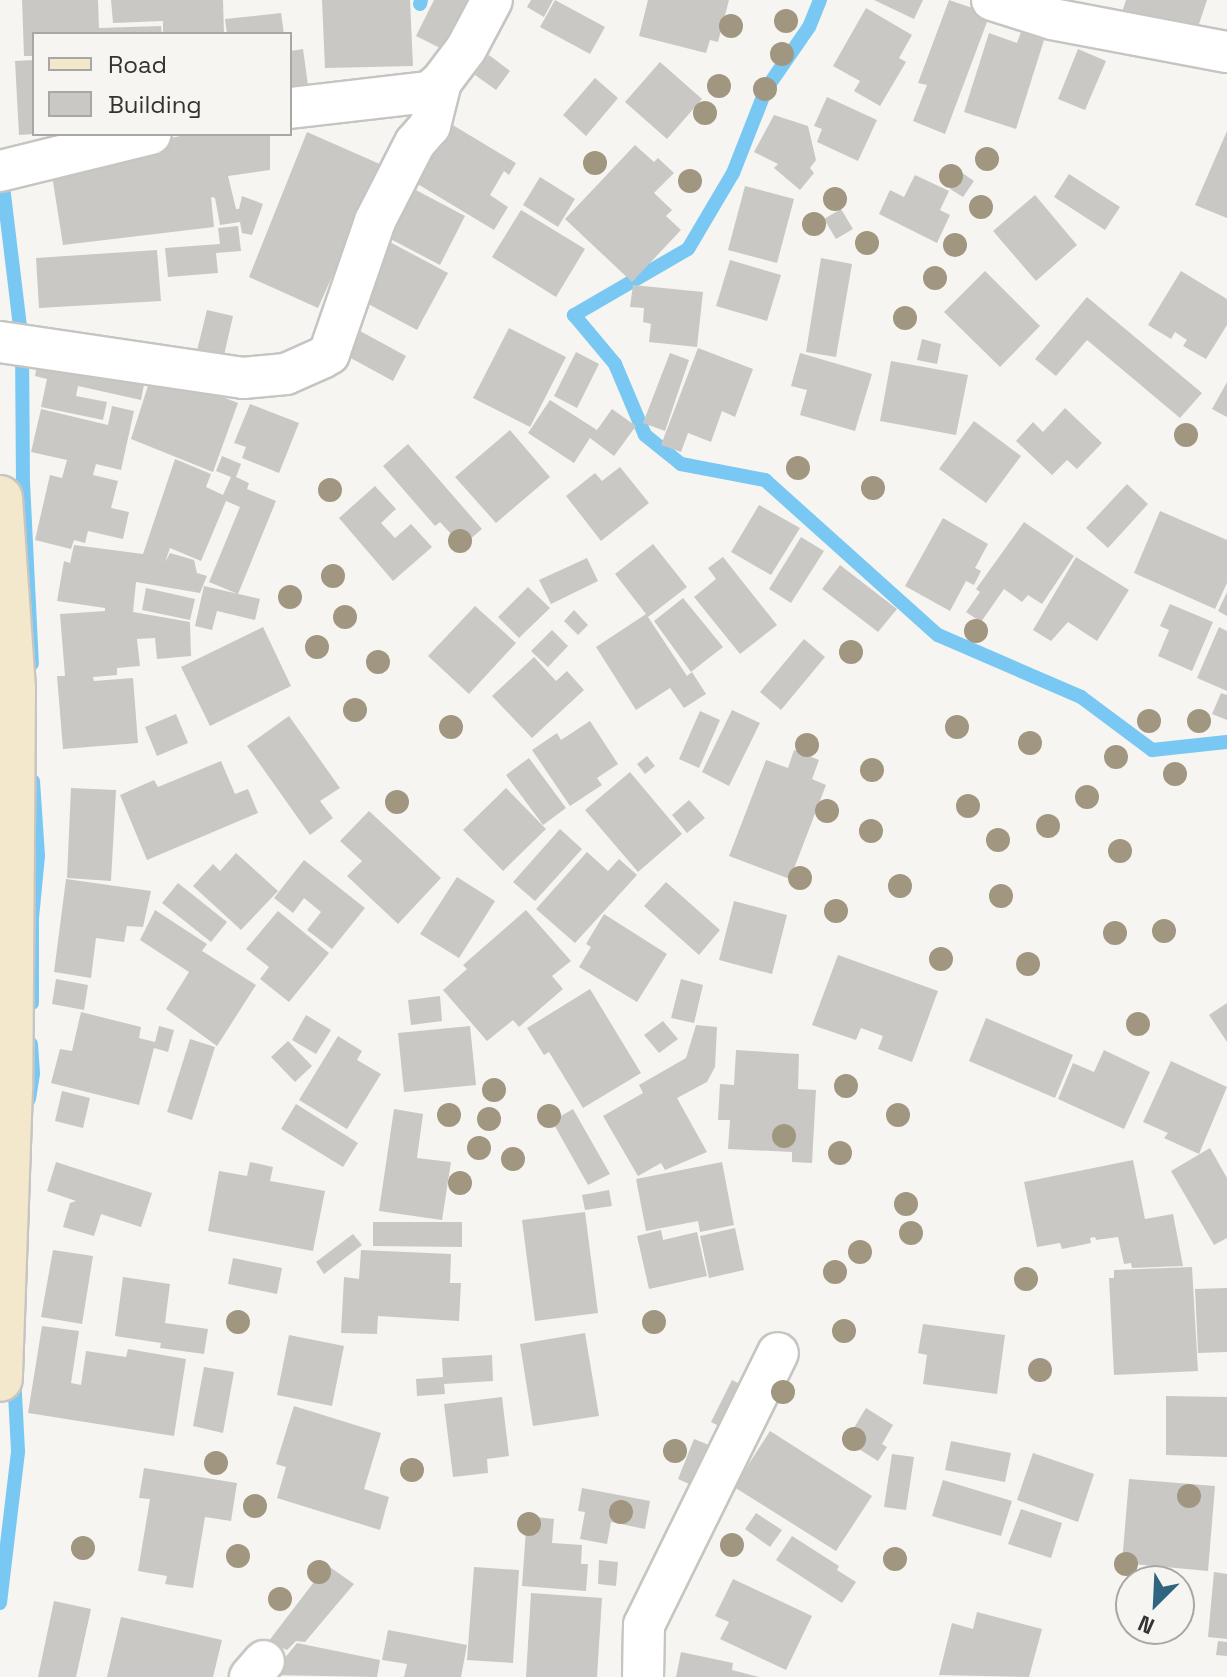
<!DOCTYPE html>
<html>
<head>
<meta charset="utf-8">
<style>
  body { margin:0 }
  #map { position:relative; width:1227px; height:1677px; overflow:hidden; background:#f6f5f1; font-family:"Space Grotesk",sans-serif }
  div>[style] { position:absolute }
  .stream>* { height:14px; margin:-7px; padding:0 7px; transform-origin:7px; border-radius:7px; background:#79c8f3 }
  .building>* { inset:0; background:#cac8c5 }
  .roads { filter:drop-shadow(2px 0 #c7c5c2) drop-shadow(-2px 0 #c7c5c2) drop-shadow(0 2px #c7c5c2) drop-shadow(0 -2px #c7c5c2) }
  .street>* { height:40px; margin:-20px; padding:0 20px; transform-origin:20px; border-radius:20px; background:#fff }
  .secondary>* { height:44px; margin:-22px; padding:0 22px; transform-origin:22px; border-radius:22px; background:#f3e7cc }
  .trees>* { width:24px; height:24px; margin:-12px; border-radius:50%; background:#a1967f }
  span { translate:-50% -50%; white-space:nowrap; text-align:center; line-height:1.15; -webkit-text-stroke:6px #f6f5f1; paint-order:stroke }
  .legend { position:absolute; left:32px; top:32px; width:260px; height:104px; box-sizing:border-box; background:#f6f5f1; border:2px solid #a8a7a4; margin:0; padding:10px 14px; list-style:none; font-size:24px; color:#333331 }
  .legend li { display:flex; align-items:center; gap:16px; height:40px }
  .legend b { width:40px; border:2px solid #a8a7a4 }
  .north { position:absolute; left:1115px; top:1565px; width:80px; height:80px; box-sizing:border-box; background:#f6f5f1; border:2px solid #a8a7a4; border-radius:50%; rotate:204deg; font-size:22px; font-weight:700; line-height:32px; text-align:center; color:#333331 }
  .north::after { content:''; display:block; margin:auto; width:28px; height:36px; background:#2f6580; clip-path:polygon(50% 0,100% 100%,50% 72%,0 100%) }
</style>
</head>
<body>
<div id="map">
  <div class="stream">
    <i style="left:820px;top:0;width:29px;rotate:112deg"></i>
    <i style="left:809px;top:27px;width:75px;rotate:124.7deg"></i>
    <i style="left:766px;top:89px;width:90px;rotate:111.4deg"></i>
    <i style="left:733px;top:173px;width:88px;rotate:120.6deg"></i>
    <i style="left:688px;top:249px;width:132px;rotate:149.9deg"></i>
    <i style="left:574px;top:315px;width:64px;rotate:50.1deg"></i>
    <i style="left:615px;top:364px;width:77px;rotate:67.1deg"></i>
    <i style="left:645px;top:435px;width:46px;rotate:38.9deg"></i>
    <i style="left:681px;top:464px;width:86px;rotate:10.8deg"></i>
    <i style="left:765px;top:480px;width:232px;rotate:41.9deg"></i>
    <i style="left:938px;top:635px;width:156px;rotate:23.4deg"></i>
    <i style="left:1081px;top:697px;width:89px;rotate:36.7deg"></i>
    <i style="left:1152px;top:750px;width:75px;rotate:-6.1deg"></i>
    <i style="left:420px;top:4px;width:4px;rotate:-76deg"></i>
    <i style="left:3px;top:186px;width:158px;rotate:83.1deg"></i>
    <i style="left:22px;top:343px;width:139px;rotate:89.6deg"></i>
    <i style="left:23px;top:482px;width:182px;rotate:87.2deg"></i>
    <i style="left:32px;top:1003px;width:85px;rotate:-90deg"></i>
    <i style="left:32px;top:918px;width:62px;rotate:-84.5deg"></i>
    <i style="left:38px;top:856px;width:75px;rotate:-93.8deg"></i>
    <i style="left:29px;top:1099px;width:26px;rotate:-81deg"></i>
    <i style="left:33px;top:1073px;width:29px;rotate:-94deg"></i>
    <i style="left:0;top:1603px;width:153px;rotate:-83.2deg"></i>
    <i style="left:18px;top:1451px;width:76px;rotate:-93deg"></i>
  </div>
  <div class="building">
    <i style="clip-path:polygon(22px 0,98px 0,99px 28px,161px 26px,162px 34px,34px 34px,34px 56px,24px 56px)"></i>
    <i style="clip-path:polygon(111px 0,223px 0,224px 34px,163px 34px,163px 21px,113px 23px)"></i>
    <i style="clip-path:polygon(322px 0,410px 0,413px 66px,325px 68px)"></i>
    <i style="clip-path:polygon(434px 0,469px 0,444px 50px,416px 36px)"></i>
    <i style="clip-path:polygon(531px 0,553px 0,544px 17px,527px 7px)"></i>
    <i style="clip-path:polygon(555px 0,605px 27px,590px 54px,540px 27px)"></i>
    <i style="clip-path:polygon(648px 0,729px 0,718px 42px,710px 40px,706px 53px,639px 36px)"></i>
    <i style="clip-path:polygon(874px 0,923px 0,914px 19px)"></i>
    <i style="clip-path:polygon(949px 0,990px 14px,945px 134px,913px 121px,927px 85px,918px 83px)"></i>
    <i style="clip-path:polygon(1126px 0,1207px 0,1195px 36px,1122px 12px)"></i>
    <i style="clip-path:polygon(866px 8px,912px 35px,899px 58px,906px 62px,880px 106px,854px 91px,860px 81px,833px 66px)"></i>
    <i style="clip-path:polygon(281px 13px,284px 34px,227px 34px,225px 19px)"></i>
    <i style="clip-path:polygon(1021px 32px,1044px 40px,1016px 129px,964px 112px,989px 33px,1017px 43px)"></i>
    <i style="clip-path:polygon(303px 49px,308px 85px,290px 88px,290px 51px)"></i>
    <i style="clip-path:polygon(1078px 49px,1106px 61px,1085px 110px,1058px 99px)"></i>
    <i style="clip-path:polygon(489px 55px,510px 71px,496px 90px,475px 75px)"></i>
    <i style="clip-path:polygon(34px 60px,34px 134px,19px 135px,15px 61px)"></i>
    <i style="clip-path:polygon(660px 62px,702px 99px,667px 139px,625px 102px)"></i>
    <i style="clip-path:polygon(595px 78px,618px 98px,586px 136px,563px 115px)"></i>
    <i style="clip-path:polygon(827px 97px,877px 120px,858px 161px,817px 142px,822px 129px,814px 126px)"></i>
    <i style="clip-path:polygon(774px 115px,808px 126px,816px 160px,810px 168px,814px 173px,800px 190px,774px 168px,778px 164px,754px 152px)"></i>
    <i style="clip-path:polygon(451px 124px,516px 163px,509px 175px,504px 171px,490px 195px,508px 207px,494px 230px,406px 177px)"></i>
    <i style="clip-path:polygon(1227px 131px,1227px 218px,1195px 205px)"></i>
    <i style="clip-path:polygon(307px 132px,382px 165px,318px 308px,249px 277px)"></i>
    <i style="clip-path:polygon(190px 134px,270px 134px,270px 170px,228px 176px,236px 209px,239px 209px,242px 196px,263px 204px,252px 235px,242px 233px,240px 222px,220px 225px,215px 198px,211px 197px,214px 227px,63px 245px,50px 163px)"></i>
    <i style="clip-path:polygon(635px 145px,654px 162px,658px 158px,674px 173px,654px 193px,672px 210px,666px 216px,681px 230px,632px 282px,565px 219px)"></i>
    <i style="clip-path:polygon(961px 172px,974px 181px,963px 197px,950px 189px)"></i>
    <i style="clip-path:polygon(1069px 174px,1120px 207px,1105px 230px,1054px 197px)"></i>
    <i style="clip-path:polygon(915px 175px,949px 191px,940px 210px,950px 215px,937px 243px,879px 214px,890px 190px,904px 197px)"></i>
    <i style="clip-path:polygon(540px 177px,575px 199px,558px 227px,523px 205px)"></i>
    <i style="clip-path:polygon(745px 186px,794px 199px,777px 263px,728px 250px)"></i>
    <i style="clip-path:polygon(414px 189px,465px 216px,440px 265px,379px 233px)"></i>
    <i style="clip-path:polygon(1035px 195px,1077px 245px,1036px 281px,993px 231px)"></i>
    <i style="clip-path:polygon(841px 209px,853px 229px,836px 239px,824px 219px)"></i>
    <i style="clip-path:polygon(521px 210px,585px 249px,556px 297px,492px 257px)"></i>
    <i style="clip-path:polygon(238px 226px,241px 251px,216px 253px,218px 273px,168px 277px,165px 248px,220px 244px,218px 228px)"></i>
    <i style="clip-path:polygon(388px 241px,448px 273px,417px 330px,357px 298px)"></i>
    <i style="clip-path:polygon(157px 250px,161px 301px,39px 308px,36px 258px)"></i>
    <i style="clip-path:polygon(821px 258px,852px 264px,836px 357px,806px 352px)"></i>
    <i style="clip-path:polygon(730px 260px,781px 275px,767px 321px,716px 306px)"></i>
    <i style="clip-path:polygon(985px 271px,1040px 326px,1000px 367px,944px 312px)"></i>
    <i style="clip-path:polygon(1181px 271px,1227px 299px,1227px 325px,1206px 359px,1183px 346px,1187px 340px,1175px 332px,1171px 339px,1148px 325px)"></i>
    <i style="clip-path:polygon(633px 285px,703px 292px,697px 347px,649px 342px,651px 324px,643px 322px,644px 308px,630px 307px)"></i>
    <i style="clip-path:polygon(1087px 297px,1202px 393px,1180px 418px,1087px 340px,1056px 376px,1035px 359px)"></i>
    <i style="clip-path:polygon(207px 310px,233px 316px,220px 373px,193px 367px)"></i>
    <i style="clip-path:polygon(509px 328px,566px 357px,530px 427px,473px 398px)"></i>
    <i style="clip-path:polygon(360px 331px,406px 356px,393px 381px,347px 356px)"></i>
    <i style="clip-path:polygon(922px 339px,941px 344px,937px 364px,917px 360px)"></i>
    <i style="clip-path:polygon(698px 348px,753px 369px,735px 417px,722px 411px,711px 442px,688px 433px,681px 452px,661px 445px)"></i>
    <i style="clip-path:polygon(40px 350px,146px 374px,141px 400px,78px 386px,76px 396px,107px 402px,103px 420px,41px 407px,47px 379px,35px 376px)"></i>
    <i style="clip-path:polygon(576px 352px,599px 364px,577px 408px,554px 396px)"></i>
    <i style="clip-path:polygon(670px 353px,689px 360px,665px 431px,643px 423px)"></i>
    <i style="clip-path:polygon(800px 353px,872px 374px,855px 431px,800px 415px,807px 390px,791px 386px)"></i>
    <i style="clip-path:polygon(891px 361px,968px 375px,956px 435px,880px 421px)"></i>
    <i style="clip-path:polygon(153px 370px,238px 403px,213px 472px,131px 439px)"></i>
    <i style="clip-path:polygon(1227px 382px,1227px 417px,1212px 409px)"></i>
    <i style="clip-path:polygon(550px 400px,597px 430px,612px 409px,636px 426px,614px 456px,590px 438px,574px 463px,528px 433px)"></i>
    <i style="clip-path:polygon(250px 404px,299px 423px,279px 473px,242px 458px,246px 447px,234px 443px)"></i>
    <i style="clip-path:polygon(112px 406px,134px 411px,121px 470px,96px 464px,93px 475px,118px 481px,111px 508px,129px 512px,123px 539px,88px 531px,85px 543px,74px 540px,71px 549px,35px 540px,50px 475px,62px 478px,67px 460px,31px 452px,41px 409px,108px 425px)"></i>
    <i style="clip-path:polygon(1065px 408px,1102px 443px,1077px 469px,1067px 460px,1052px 475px,1016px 441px,1033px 422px,1043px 432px)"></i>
    <i style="clip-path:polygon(974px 421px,1021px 456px,986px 503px,939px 469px)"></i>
    <i style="clip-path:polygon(510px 430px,550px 477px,496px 523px,455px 477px)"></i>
    <i style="clip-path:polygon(408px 444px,482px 529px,462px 546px,440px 522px,435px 526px,383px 466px)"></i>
    <i style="clip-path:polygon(222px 456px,241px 464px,236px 477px,249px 483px,247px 489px,276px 501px,238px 594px,209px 582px,240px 507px,226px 501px,201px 561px,170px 548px,165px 562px,170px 553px,194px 560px,197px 573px,207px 576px,200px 593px,136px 582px,133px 612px,190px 622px,191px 656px,157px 659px,155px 638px,137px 639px,140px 666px,117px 668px,117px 675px,93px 677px,94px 681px,133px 678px,138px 743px,63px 749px,57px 676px,65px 676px,60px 614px,105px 611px,105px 608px,57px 601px,64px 561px,70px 563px,74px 545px,143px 554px,175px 459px,211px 474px,206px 487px,223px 495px,231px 477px,216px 471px)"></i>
    <i style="clip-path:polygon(620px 467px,649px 503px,601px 541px,566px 496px,595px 473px,602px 481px)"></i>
    <i style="clip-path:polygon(1127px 484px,1148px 504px,1108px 548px,1086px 528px)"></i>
    <i style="clip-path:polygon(375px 486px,396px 509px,381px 523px,395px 538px,411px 524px,432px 547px,393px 581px,339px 518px)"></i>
    <i style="clip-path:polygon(759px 505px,800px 528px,771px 575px,731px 552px)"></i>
    <i style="clip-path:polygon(1160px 511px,1227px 540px,1227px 583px,1215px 609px,1134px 573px)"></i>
    <i style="clip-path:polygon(943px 518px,988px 544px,975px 568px,981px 571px,974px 585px,966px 581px,950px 611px,905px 586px)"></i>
    <i style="clip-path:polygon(1024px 522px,1074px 556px,1042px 604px,1028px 595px,1022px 602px,1004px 589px,981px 622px,966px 612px,980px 592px,976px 589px)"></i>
    <i style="clip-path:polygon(801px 537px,824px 551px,791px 603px,769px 589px)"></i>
    <i style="clip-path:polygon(653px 544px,687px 587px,648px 617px,687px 676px,692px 672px,706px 694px,684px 708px,670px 688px,636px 710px,596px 647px,646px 614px,615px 574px)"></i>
    <i style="clip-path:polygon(723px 557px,777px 625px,740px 654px,694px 597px,716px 579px,708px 568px)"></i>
    <i style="clip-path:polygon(1076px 557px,1129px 590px,1097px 641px,1068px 622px,1051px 641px,1033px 630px)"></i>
    <i style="clip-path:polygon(587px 558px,598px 581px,551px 604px,539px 580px)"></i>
    <i style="clip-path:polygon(840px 565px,897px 609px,878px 632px,822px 589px)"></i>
    <i style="clip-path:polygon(204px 586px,260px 599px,255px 620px,217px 611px,212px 630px,195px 626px)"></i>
    <i style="clip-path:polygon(528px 587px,550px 608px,519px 638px,498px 617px)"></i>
    <i style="clip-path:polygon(146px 588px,195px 599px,190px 620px,142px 610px)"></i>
    <i style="clip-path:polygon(1227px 592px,1227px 616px,1218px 611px)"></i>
    <i style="clip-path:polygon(683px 598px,723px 647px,691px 672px,654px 621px)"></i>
    <i style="clip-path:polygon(1170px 604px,1213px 622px,1192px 671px,1158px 656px,1169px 630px,1160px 626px)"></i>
    <i style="clip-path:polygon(475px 606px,516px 643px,469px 694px,428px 656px)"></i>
    <i style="clip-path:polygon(574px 610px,588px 625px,578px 635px,564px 621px)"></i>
    <i style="clip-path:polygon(263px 627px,291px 686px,210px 726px,181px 667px)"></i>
    <i style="clip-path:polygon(1219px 627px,1227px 631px,1227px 691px,1197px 678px)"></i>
    <i style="clip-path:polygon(552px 630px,568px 646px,548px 667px,531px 651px)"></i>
    <i style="clip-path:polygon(804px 639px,825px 657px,781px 710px,760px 692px)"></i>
    <i style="clip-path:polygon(534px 657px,556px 681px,567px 671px,584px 690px,532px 738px,492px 696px)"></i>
    <i style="clip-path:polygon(1221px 693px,1227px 695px,1227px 720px,1212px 714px)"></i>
    <i style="clip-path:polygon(732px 710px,760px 723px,729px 786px,702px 772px)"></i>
    <i style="clip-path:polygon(700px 711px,720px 720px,699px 768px,679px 759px)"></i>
    <i style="clip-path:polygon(176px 714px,188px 743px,157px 756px,145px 727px)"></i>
    <i style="clip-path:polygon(289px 716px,340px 788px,320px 801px,333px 818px,310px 835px,247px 746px)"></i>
    <i style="clip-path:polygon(590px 721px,618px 764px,597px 778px,602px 785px,570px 806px,532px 750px,557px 733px,561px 740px)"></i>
    <i style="clip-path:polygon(794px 750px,819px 760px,812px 779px,826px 785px,790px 879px,729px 856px,766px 760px,788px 768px)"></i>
    <i style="clip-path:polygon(647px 756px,655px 766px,645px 774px,637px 764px)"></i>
    <i style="clip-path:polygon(529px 758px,566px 808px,543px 825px,506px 775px)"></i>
    <i style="clip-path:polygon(221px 761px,235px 794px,248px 789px,258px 813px,147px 860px,120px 795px,154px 780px,158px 787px)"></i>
    <i style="clip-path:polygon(630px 772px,682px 834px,638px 872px,585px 810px)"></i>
    <i style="clip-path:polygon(71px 788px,116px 790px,111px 881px,67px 878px)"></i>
    <i style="clip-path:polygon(506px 788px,546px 829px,503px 871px,463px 830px)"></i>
    <i style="clip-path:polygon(689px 800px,705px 818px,687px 833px,672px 815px)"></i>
    <i style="clip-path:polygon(369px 811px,441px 878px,398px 924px,347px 876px,362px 861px,340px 841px)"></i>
    <i style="clip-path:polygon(560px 829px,582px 849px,535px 901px,513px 882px)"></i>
    <i style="clip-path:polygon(587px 852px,608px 871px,619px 859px,637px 875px,575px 943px,536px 909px)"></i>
    <i style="clip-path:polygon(236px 853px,278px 891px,241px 930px,193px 886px,213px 864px,220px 871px)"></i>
    <i style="clip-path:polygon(304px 860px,365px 908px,332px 949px,307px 930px,321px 912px,304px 898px,293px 913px,274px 898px)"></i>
    <i style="clip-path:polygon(457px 877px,495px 901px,459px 958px,420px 934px)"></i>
    <i style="clip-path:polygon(66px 879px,151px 891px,143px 927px,127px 926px,124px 942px,96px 938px,91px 978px,54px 972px)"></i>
    <i style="clip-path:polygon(666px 882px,720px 930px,699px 955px,644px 906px)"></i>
    <i style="clip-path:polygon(178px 883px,227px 922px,211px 942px,162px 903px)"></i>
    <i style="clip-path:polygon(734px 901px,787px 915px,772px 974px,719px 960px)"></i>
    <i style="clip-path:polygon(155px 910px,207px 944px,202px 951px,256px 985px,217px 1046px,166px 1009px,189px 972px,140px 940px)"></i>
    <i style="clip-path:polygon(526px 910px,571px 961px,552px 976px,563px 989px,519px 1027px,513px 1020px,487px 1041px,443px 990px,467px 969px,463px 965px)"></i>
    <i style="clip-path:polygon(278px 911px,329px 953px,289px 1002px,260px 979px,269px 967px,246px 949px)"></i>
    <i style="clip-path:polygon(604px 914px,667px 954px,637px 1002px,579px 967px,591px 947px,586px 944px)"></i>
    <i style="clip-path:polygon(838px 955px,938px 991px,912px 1062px,878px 1049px,883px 1036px,861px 1028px,856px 1040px,812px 1025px)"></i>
    <i style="clip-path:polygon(56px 979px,88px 985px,84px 1010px,52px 1004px)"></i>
    <i style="clip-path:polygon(681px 979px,703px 985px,694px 1023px,671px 1018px)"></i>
    <i style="clip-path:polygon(590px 989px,641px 1073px,583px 1108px,549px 1052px,544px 1055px,527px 1028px)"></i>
    <i style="clip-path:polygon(440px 996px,442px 1021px,411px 1025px,408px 1000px)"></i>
    <i style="clip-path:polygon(1227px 1003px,1227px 1042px,1209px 1015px)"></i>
    <i style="clip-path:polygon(81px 1012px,141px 1027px,139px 1038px,155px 1042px,159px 1026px,174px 1030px,168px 1052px,154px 1048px,139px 1105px,51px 1083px,60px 1049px,72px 1051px)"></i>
    <i style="clip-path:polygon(306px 1015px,331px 1030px,316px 1054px,292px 1040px)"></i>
    <i style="clip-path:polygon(986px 1018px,1073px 1055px,1055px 1098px,969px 1061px)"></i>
    <i style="clip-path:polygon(663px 1021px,678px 1039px,659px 1053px,644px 1035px)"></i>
    <i style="clip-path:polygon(696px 1025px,717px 1027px,715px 1067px,707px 1082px,677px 1098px,707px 1152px,665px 1170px,661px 1163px,638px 1176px,603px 1116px,643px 1093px,639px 1085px,686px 1058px)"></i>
    <i style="clip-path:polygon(470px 1026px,476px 1085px,404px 1092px,398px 1033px)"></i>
    <i style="clip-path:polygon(338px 1036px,362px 1051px,357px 1060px,381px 1074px,347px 1129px,299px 1100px)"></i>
    <i style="clip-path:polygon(190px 1039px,215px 1047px,192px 1120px,167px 1112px)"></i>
    <i style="clip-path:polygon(288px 1041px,312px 1066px,295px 1082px,271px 1057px)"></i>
    <i style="clip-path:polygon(736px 1050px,799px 1054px,798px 1089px,816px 1090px,812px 1163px,792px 1162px,792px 1152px,728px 1149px,730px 1120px,718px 1120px,720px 1084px,734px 1085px)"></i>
    <i style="clip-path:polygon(1104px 1050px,1150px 1072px,1124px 1129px,1058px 1099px,1073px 1063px,1094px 1072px)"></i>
    <i style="clip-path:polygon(1171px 1061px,1227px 1087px,1199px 1154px,1164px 1138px,1168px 1133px,1143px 1122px)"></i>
    <i style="clip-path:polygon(62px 1091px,90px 1098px,83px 1128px,55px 1121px)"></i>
    <i style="clip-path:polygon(296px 1104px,358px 1143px,343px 1167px,281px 1129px)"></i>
    <i style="clip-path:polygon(394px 1109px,423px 1114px,417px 1158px,451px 1162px,442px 1220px,379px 1211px)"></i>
    <i style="clip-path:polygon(573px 1109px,610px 1174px,588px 1185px,552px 1121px)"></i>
    <i style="clip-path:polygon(1210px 1148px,1227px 1178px,1227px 1238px,1214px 1245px,1171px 1171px)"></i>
    <i style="clip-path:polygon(1133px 1160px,1145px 1219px,1173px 1214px,1183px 1266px,1132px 1268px,1131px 1263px,1124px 1264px,1118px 1237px,1096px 1240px,1095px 1237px,1090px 1238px,1091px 1243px,1062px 1249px,1060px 1243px,1037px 1247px,1024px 1182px)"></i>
    <i style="clip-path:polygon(56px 1162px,152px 1193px,141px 1227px,101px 1214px,94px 1236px,63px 1227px,70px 1203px,76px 1201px,47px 1191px)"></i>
    <i style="clip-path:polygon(250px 1162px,273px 1167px,270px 1181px,325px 1191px,313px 1251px,208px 1231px,219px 1171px,247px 1176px)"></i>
    <i style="clip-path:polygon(722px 1162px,734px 1225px,700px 1232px,698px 1221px,646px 1231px,636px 1179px)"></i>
    <i style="clip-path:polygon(609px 1190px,612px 1206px,585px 1210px,582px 1195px)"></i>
    <i style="clip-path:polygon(585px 1212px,598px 1313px,535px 1321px,522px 1220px)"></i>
    <i style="clip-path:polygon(373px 1222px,462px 1222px,462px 1247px,373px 1246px)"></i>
    <i style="clip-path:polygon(735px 1228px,744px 1270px,709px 1278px,700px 1236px)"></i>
    <i style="clip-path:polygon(661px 1230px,663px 1240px,697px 1232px,707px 1276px,649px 1289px,637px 1236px)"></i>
    <i style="clip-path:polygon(353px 1234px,362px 1245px,324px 1274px,316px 1262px)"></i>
    <i style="clip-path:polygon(53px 1250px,93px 1256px,82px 1324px,41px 1317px)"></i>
    <i style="clip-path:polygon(361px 1250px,451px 1254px,450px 1283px,461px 1283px,459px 1321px,378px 1316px,377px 1334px,341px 1333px,344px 1277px,359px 1279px)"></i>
    <i style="clip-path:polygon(233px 1258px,282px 1268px,277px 1294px,228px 1284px)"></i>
    <i style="clip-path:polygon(1192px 1267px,1198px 1371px,1114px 1375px,1109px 1278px,1114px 1278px,1114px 1270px)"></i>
    <i style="clip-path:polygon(123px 1277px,170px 1284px,165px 1323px,208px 1329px,204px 1354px,160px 1348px,161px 1343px,115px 1336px)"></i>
    <i style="clip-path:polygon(1227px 1288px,1227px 1352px,1198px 1353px,1195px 1289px)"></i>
    <i style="clip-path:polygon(923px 1324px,1005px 1335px,997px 1394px,923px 1384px,927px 1355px,918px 1353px)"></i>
    <i style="clip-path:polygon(42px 1326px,79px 1331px,71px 1383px,81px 1385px,86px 1351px,126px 1357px,128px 1349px,186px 1359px,174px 1436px,28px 1413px)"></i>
    <i style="clip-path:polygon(585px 1333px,599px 1416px,533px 1426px,520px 1344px)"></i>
    <i style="clip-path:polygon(289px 1335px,344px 1346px,332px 1406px,277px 1395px)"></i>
    <i style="clip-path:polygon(492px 1355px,493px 1381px,444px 1384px,445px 1394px,417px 1396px,416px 1379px,443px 1377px,442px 1358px)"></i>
    <i style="clip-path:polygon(204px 1367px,234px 1372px,223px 1433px,193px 1426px)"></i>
    <i style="clip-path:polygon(732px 1380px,750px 1389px,729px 1431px,711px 1422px)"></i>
    <i style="clip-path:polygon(1166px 1396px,1227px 1397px,1227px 1457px,1166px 1455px)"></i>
    <i style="clip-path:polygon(502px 1397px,509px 1456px,487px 1459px,488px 1473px,453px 1477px,444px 1404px)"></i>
    <i style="clip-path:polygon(294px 1406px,381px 1433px,364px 1489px,389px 1497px,380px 1530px,277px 1498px,286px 1467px,276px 1464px)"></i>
    <i style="clip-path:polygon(866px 1408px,893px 1425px,882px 1444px,887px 1447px,878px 1461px,846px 1441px)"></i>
    <i style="clip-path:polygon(770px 1431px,872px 1496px,836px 1551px,734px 1487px)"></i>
    <i style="clip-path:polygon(694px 1439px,719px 1449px,703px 1490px,678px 1479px)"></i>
    <i style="clip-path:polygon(951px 1441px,1011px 1453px,1005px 1482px,945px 1470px)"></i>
    <i style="clip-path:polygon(1033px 1453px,1094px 1474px,1078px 1522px,1017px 1500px)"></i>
    <i style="clip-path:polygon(892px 1454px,914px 1457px,906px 1510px,884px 1507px)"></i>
    <i style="clip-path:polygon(144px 1468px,237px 1483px,231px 1521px,205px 1517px,193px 1588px,165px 1584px,167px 1576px,138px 1571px,150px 1499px,139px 1498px)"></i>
    <i style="clip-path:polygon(1129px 1479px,1215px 1486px,1208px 1571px,1122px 1563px)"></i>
    <i style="clip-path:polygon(943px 1480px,1012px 1501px,1001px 1536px,932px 1516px)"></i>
    <i style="clip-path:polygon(582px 1488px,650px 1501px,645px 1529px,611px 1522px,607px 1544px,580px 1539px,585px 1512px,578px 1511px)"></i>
    <i style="clip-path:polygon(1021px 1509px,1062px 1523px,1051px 1558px,1008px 1544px)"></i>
    <i style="clip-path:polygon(756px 1513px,782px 1530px,770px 1547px,745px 1529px)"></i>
    <i style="clip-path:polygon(527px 1516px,554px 1519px,552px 1543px,582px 1545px,581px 1564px,588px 1564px,586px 1591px,522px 1586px)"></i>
    <i style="clip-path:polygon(792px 1536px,839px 1566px,837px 1570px,856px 1582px,842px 1603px,776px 1560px)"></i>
    <i style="clip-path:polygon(599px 1560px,618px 1562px,616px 1586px,598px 1584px)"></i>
    <i style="clip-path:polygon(327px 1565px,354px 1584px,305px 1642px,296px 1641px,287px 1650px,268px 1642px)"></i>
    <i style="clip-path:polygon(474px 1567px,519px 1570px,513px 1663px,467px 1660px)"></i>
    <i style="clip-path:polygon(1214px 1572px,1227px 1574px,1227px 1639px,1208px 1637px)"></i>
    <i style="clip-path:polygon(733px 1579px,812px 1616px,786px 1670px,720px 1639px,729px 1622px,715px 1616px)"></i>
    <i style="clip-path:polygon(531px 1593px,602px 1598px,597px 1677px,526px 1677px)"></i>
    <i style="clip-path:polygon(54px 1601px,91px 1609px,76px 1677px,38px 1677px)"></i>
    <i style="clip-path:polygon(977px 1612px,1042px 1629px,1029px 1677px,939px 1675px,952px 1623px,973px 1629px)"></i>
    <i style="clip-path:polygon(121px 1617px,222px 1640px,213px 1677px,107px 1677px)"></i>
    <i style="clip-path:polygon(388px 1630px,467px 1645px,461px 1677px,404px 1677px,407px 1664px,382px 1660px)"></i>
    <i style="clip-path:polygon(1218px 1641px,1227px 1642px,1227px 1656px,1216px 1655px)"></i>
    <i style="clip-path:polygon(297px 1643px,380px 1660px,377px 1677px,271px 1675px)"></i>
    <i style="clip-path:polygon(681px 1652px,733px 1663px,732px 1670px,759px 1677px,676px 1677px)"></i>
  </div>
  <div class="roads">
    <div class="street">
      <i style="left:992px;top:0;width:63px;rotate:17.6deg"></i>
      <i style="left:1052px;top:19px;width:178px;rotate:10.7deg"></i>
      <i style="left:290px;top:108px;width:140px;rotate:-6.6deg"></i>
      <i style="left:429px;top:92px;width:16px;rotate:-40deg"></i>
      <i style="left:441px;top:82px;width:41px;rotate:-52.9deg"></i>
      <i style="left:466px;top:49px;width:55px;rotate:-62deg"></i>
      <i style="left:0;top:171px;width:155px;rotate:-13.8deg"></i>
      <i style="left:0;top:342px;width:246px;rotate:8.4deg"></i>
      <i style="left:243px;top:378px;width:43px;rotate:-5.3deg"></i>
      <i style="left:286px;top:374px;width:39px;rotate:-24deg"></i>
      <i style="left:322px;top:358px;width:8px;rotate:-30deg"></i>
      <i style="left:329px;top:354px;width:141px;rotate:-70.9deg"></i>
      <i style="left:375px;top:221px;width:88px;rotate:-62.9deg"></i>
      <i style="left:415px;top:143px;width:23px;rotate:-49deg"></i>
      <i style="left:430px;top:126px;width:45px;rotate:-76deg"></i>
      <i style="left:250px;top:1677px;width:21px;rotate:-49deg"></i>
      <i style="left:643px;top:1677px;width:52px;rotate:-88.9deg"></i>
      <i style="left:644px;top:1625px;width:303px;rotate:-63.8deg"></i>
    </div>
    <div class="secondary">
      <i style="left:0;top:498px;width:192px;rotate:86.1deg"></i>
      <i style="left:13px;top:690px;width:398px;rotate:90.4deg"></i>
      <i style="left:10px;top:1088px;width:291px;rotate:92deg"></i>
    </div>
  </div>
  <div class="trees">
    <i style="left:786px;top:21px"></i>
    <i style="left:731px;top:26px"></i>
    <i style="left:782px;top:54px"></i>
    <i style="left:719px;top:86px"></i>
    <i style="left:765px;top:89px"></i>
    <i style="left:705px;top:113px"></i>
    <i style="left:987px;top:159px"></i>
    <i style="left:595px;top:163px"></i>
    <i style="left:951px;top:176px"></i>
    <i style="left:690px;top:181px"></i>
    <i style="left:835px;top:199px"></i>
    <i style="left:981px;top:207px"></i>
    <i style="left:814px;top:224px"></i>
    <i style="left:867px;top:243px"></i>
    <i style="left:955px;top:245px"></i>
    <i style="left:935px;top:278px"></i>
    <i style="left:905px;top:318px"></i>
    <i style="left:1186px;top:435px"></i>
    <i style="left:798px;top:468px"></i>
    <i style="left:873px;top:488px"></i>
    <i style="left:330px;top:490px"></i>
    <i style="left:460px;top:541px"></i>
    <i style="left:333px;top:576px"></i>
    <i style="left:290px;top:597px"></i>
    <i style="left:345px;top:617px"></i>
    <i style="left:976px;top:631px"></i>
    <i style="left:317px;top:647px"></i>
    <i style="left:851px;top:652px"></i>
    <i style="left:378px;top:662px"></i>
    <i style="left:355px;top:710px"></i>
    <i style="left:1149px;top:721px"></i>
    <i style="left:1199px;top:721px"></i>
    <i style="left:451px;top:727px"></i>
    <i style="left:957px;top:727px"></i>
    <i style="left:1030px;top:743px"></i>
    <i style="left:807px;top:745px"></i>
    <i style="left:1116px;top:757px"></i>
    <i style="left:872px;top:770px"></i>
    <i style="left:1175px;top:774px"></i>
    <i style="left:1087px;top:797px"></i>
    <i style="left:397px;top:802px"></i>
    <i style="left:968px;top:806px"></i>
    <i style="left:827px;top:811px"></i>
    <i style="left:1048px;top:826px"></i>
    <i style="left:871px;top:831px"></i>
    <i style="left:998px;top:840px"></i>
    <i style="left:1120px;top:851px"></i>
    <i style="left:800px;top:878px"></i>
    <i style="left:900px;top:886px"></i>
    <i style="left:1001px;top:896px"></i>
    <i style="left:836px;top:911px"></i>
    <i style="left:1164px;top:931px"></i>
    <i style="left:1115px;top:933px"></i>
    <i style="left:941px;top:959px"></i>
    <i style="left:1028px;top:964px"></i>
    <i style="left:1138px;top:1024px"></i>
    <i style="left:846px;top:1086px"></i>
    <i style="left:494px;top:1090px"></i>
    <i style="left:449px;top:1115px"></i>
    <i style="left:898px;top:1115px"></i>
    <i style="left:549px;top:1116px"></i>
    <i style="left:489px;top:1119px"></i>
    <i style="left:784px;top:1136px"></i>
    <i style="left:479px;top:1148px"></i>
    <i style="left:840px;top:1153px"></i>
    <i style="left:513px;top:1159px"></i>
    <i style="left:460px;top:1183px"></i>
    <i style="left:906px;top:1204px"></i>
    <i style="left:911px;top:1233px"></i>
    <i style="left:860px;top:1252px"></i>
    <i style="left:835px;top:1272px"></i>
    <i style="left:1026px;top:1279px"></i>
    <i style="left:238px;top:1322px"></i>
    <i style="left:654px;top:1322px"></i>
    <i style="left:844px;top:1331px"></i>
    <i style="left:1040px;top:1370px"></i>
    <i style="left:783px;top:1392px"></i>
    <i style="left:854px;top:1439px"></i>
    <i style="left:675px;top:1451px"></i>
    <i style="left:216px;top:1463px"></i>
    <i style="left:412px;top:1470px"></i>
    <i style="left:1189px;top:1496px"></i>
    <i style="left:255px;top:1506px"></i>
    <i style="left:621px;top:1512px"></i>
    <i style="left:529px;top:1524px"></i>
    <i style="left:732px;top:1545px"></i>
    <i style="left:83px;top:1548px"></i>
    <i style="left:238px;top:1556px"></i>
    <i style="left:895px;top:1559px"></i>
    <i style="left:1126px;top:1564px"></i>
    <i style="left:319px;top:1572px"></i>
    <i style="left:280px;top:1599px"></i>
  </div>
  <ul class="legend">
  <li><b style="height:10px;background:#f3e7cc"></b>Road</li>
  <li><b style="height:22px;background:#cac8c5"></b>Building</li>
  </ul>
  <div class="north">N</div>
</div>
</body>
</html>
